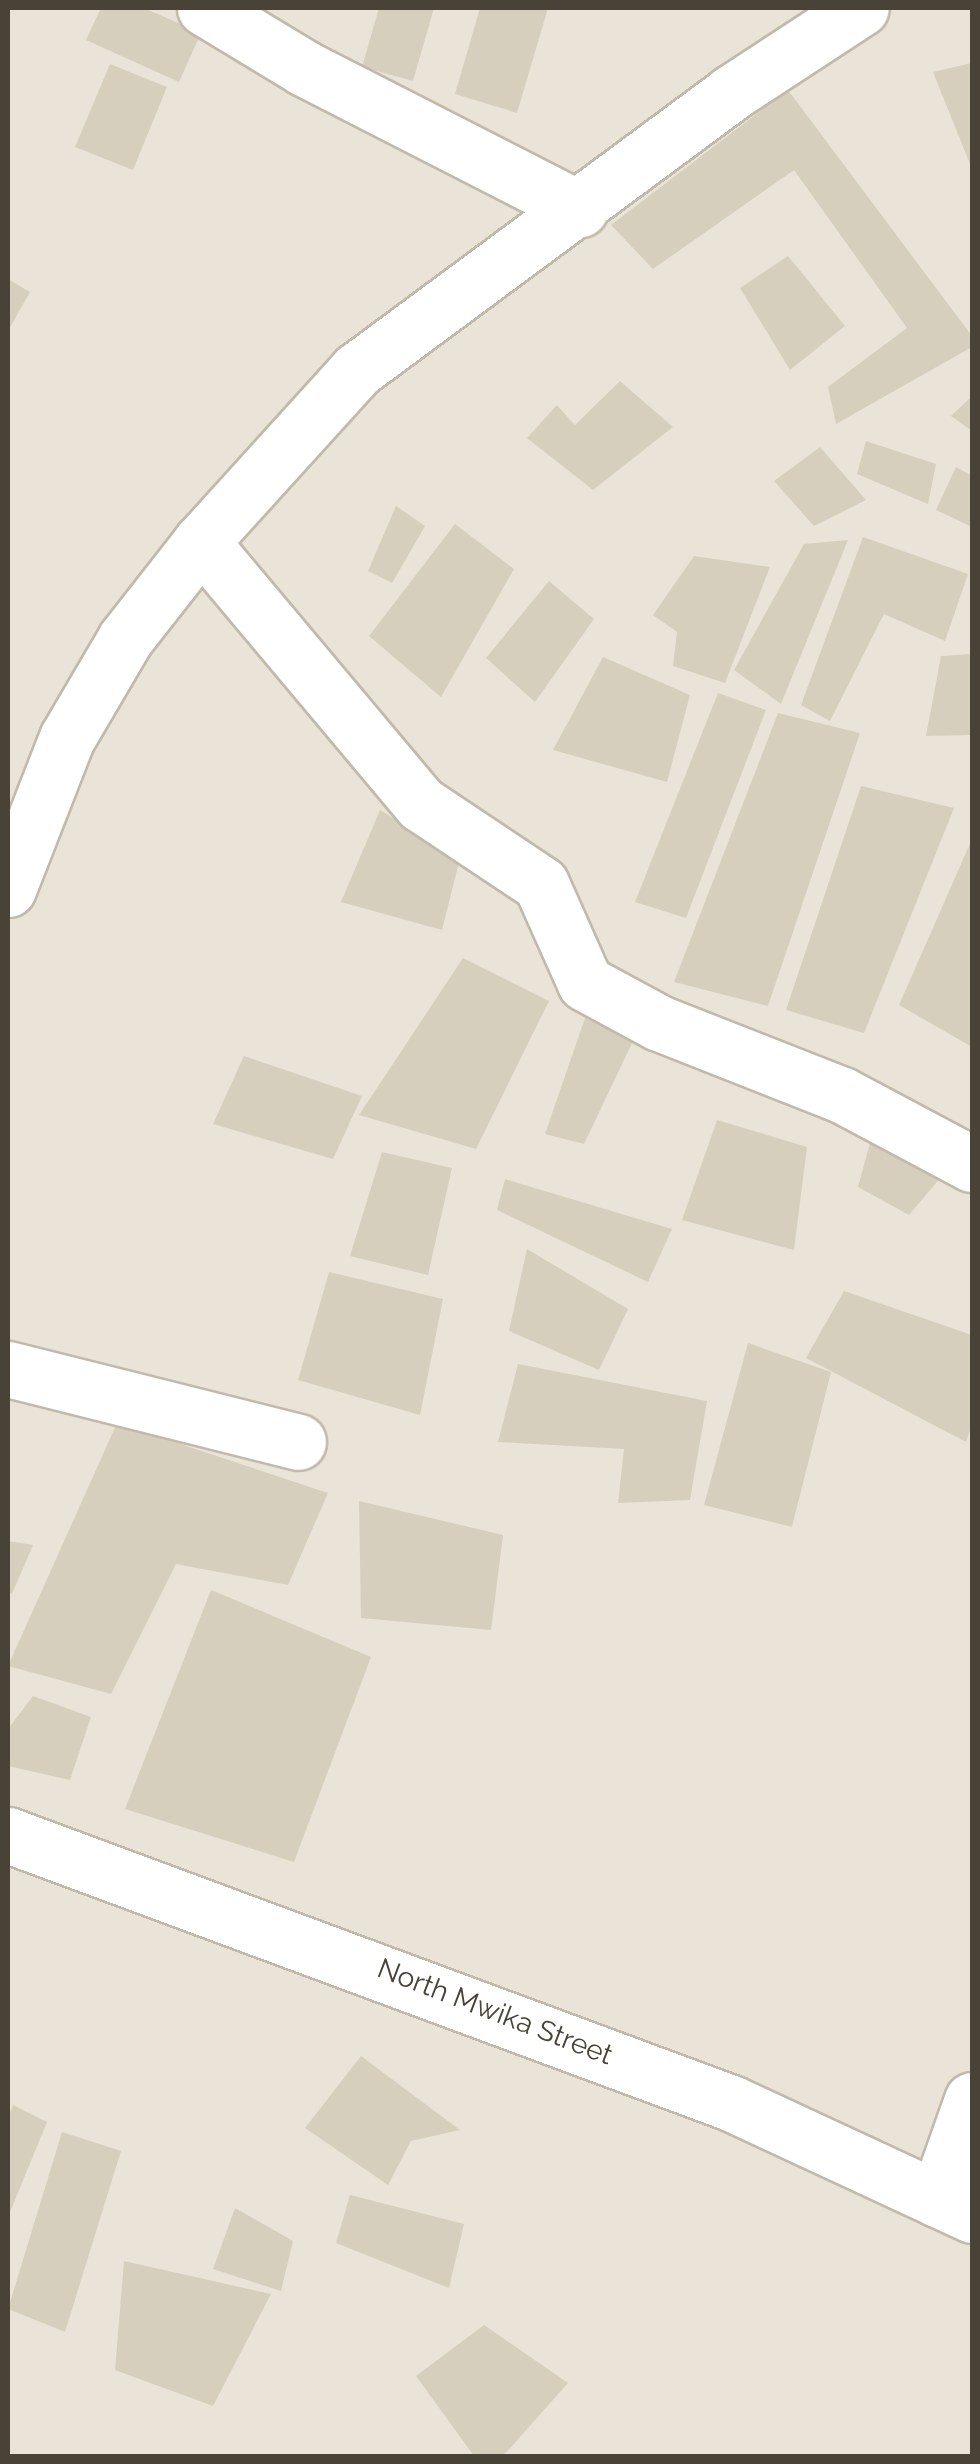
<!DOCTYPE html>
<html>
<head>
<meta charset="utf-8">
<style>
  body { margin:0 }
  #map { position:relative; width:980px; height:2464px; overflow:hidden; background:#f5f2e9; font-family:Raleway,sans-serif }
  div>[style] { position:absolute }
  .residential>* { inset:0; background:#e9e4d7 }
  .building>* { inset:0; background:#d7cfbe }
  .roads { filter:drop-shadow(2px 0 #c1baab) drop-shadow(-2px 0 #c1baab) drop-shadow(0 2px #c1baab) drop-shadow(0 -2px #c1baab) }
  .minor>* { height:55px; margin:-27.5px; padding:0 27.5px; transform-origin:27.5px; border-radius:27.5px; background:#fff }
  span { translate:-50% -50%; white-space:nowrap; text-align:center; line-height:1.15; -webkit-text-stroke:8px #fff; paint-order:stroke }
  .street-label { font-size:28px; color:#494337 }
  .frame { position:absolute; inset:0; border:10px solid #494337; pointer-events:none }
</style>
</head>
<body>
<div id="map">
  <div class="residential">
    <i style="clip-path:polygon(8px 8px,972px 8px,972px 2456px,8px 2456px)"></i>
  </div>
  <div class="building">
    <i style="clip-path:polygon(101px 8px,144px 8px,201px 33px,179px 82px,86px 40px)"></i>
    <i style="clip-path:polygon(379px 8px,434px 8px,413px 81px,362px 67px)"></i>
    <i style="clip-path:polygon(480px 8px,548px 8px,517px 113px,455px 94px)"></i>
    <i style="clip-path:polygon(972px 63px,972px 169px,933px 72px)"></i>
    <i style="clip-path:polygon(110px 64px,167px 87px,133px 170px,75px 147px)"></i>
    <i style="clip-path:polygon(788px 90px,972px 336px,972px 347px,836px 424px,828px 387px,907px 328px,794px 170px,653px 269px,611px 225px)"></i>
    <i style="clip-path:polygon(788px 256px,845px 326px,790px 370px,740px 288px)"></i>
    <i style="clip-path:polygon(8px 279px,30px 292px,8px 331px)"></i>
    <i style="clip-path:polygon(620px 381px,673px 427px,593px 490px,527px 438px,557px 405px,575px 425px)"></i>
    <i style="clip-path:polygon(972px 396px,972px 431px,951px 416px)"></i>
    <i style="clip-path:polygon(866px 441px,936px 464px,928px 504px,857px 474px)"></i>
    <i style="clip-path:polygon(820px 447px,866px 500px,814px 526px,774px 481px)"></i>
    <i style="clip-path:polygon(956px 467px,972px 476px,972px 527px,936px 510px)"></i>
    <i style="clip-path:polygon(396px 506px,425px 526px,392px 583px,368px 571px)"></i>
    <i style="clip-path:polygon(455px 524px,514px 569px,441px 697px,369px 636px)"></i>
    <i style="clip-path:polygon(863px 537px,968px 574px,945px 641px,884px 614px,830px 721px,801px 705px)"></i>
    <i style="clip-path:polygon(848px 540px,781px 704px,734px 670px,804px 544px)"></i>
    <i style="clip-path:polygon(694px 556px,770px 567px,725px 683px,673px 666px,677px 632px,653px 615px)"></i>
    <i style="clip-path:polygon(549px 581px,594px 619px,535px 702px,486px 658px)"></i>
    <i style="clip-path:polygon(972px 654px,972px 735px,926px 736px,941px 656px)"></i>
    <i style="clip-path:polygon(603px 657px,690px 695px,667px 782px,553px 750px)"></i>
    <i style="clip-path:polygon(718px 693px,766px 710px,686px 918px,635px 902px)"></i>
    <i style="clip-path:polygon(778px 713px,860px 733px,768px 1006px,674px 982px)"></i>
    <i style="clip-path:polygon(861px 786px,954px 808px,864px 1033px,786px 1010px)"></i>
    <i style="clip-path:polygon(380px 810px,460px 858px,442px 930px,341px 902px)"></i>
    <i style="clip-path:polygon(972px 839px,972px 1047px,899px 1005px)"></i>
    <i style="clip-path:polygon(463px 958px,549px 1001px,476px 1149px,359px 1115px)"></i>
    <i style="clip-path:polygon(585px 1018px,633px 1041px,584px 1144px,545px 1134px)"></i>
    <i style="clip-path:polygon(244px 1056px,362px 1096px,333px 1159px,213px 1124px)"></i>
    <i style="clip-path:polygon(717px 1120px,807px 1147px,794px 1250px,682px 1220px)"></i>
    <i style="clip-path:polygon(873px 1132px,948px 1169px,909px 1215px,858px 1187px)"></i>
    <i style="clip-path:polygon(382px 1152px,452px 1168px,428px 1275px,350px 1256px)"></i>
    <i style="clip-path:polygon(505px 1179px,672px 1229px,648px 1282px,497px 1210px)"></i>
    <i style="clip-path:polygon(527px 1249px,628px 1309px,599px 1370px,509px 1331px)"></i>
    <i style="clip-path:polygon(329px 1272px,443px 1299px,420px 1415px,298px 1380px)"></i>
    <i style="clip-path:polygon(844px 1291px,972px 1335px,972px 1425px,966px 1442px,806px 1358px)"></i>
    <i style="clip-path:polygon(748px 1343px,831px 1372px,792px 1527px,704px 1505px)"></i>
    <i style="clip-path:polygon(518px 1364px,707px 1401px,690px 1500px,618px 1503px,624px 1449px,498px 1442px)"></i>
    <i style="clip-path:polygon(117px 1423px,328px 1493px,288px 1585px,176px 1564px,111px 1694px,8px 1666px)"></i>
    <i style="clip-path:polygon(359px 1501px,503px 1535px,491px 1630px,361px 1618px)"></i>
    <i style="clip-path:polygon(8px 1541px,33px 1545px,12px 1594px,8px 1592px)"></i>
    <i style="clip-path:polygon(211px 1590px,371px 1657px,294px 1862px,125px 1809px)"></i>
    <i style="clip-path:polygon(33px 1696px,91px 1717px,70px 1780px,8px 1766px,8px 1729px)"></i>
    <i style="clip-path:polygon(361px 2056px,460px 2130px,411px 2141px,388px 2185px,305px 2128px)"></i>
    <i style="clip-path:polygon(13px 2105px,47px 2122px,8px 2217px,8px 2118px)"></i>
    <i style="clip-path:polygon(62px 2132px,121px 2151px,65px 2332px,8px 2309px)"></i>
    <i style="clip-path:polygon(350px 2195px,464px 2224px,449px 2288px,336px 2243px)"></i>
    <i style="clip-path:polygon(235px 2208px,293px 2241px,281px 2291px,213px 2269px)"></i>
    <i style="clip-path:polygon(124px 2261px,271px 2294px,213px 2406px,115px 2370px)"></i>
    <i style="clip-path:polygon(484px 2325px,568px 2383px,503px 2456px,474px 2456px,416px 2376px)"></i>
  </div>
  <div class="roads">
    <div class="minor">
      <i style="left:205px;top:8px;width:116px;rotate:31.2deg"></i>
      <i style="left:304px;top:68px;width:310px;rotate:27.1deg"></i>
      <i style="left:201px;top:542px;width:342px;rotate:50deg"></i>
      <i style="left:421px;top:804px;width:144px;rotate:33.7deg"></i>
      <i style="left:541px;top:884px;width:108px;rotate:66deg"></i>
      <i style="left:585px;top:983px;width:84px;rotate:28.4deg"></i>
      <i style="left:659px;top:1023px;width:197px;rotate:21.5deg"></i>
      <i style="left:842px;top:1095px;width:147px;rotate:28deg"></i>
      <i style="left:8px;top:889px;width:162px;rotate:-68.7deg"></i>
      <i style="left:67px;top:738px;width:115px;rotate:-59.6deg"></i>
      <i style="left:125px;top:639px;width:123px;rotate:-51.9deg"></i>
      <i style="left:201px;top:542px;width:232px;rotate:-47.8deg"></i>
      <i style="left:357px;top:370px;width:465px;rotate:-36.5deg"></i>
      <i style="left:731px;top:93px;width:155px;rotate:-33.2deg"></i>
      <i style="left:8px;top:1369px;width:299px;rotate:14.1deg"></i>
      <i style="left:8px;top:1835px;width:771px;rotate:20.34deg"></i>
      <i style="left:731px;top:2103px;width:266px;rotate:24.9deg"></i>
      <i style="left:937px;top:2199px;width:105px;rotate:-70.5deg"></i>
    </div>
  </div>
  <div class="street-label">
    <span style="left:495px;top:2012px;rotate:21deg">North Mwika Street</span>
  </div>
  <div class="frame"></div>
</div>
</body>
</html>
